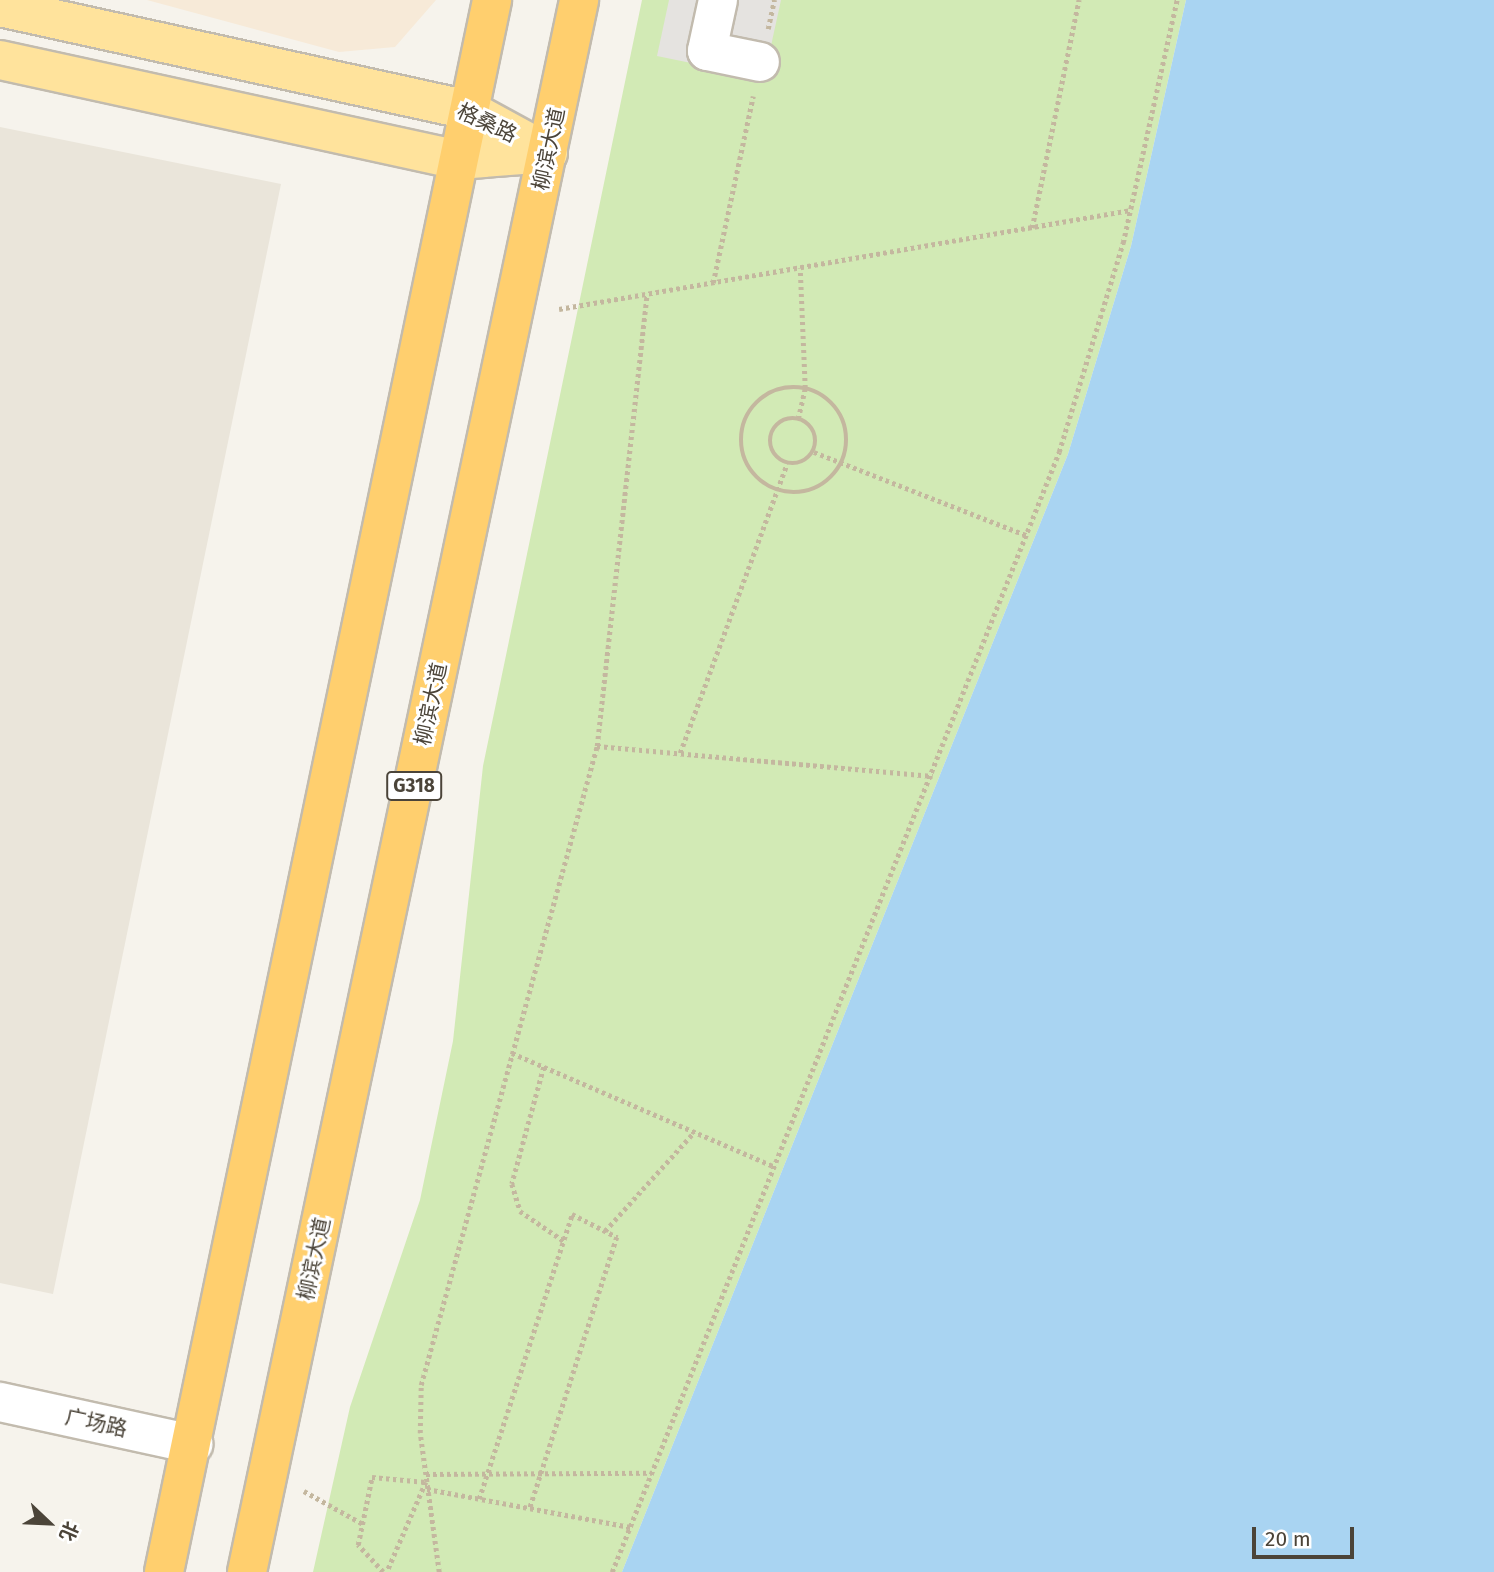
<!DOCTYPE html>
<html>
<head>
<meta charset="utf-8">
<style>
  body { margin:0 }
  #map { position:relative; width:1494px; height:1572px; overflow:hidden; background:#f6f3ec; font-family:"Fira Sans","Noto Sans SC",sans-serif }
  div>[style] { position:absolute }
  .residential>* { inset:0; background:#eae5da }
  .commercial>* { inset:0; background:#f7ead8 }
  .green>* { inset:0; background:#d2eab5 }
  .parking>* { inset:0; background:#e5e3e0 }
  .water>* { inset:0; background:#a9d4f2 }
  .path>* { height:4.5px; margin-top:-2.25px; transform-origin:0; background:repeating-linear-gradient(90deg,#c4b79f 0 3.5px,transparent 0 7px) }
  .path>.ring { margin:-2.25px; padding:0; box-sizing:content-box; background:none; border:4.5px solid #c4b79f; border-radius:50% }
  .roads { filter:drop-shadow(2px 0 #c2bbae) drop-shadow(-2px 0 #c2bbae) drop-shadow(0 2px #c2bbae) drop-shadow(0 -2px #c2bbae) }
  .minor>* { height:38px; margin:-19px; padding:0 19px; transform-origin:19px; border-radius:19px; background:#fff }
  .major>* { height:38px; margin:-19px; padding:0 19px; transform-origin:19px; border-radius:19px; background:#ffe39c }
  .highway>* { height:38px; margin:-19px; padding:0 19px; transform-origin:19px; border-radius:19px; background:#ffcf6e }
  span { translate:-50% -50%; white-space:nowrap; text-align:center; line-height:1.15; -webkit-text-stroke:6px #fff; paint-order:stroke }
  .shield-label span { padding:2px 5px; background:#fff; border:2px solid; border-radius:5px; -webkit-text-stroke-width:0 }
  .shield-label { font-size:19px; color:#4b4439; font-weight:700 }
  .street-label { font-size:21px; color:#4b4439 }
  .north { position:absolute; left:14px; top:1488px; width:70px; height:70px; -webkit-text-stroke:5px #fff; paint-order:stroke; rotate:113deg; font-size:19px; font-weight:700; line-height:28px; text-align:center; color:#4b4439 }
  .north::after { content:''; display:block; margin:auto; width:24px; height:32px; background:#4b4439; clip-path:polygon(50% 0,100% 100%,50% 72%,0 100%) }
  .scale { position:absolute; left:1252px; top:1527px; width:102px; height:32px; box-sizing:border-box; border:4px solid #4b4439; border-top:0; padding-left:9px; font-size:21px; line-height:24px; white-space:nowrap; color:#4b4439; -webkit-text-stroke:5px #fff; paint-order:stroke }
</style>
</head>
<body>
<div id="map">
  <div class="residential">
    <i style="clip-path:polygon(0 127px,281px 184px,53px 1294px,0 1283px)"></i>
  </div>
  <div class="commercial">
    <i style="clip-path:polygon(147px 0,436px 0,395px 47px,339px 52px)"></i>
  </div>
  <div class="green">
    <i style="clip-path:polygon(642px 0,1186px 0,1131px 246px,1068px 454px,622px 1572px,313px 1572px,350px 1407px,420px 1200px,453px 1041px,483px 766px)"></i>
  </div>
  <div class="parking">
    <i style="clip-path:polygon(669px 0,781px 0,764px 78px,657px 56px)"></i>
  </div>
  <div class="water">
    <i style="clip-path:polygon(1186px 0,1494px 0,1494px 1572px,622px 1572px,1068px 454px,1131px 246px)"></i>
  </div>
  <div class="path">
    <i style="left:768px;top:29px;width:30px;rotate:-78deg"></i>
    <i style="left:1032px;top:228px;width:233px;rotate:-78.4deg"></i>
    <i style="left:713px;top:283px;width:191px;rotate:-77.9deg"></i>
    <i style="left:559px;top:309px;width:581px;rotate:-9.82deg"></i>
    <i class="ring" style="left:741px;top:387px;width:101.5px;height:101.5px"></i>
    <i class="ring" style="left:770px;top:418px;width:41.5px;height:41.5px"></i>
    <i style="left:798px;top:419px;width:32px;rotate:-77deg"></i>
    <i style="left:805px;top:388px;width:120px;rotate:-92.4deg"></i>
    <i style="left:814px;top:452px;width:230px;rotate:21.4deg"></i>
    <i style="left:597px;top:746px;width:337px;rotate:5.1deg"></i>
    <i style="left:680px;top:753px;width:308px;rotate:-69.7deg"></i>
    <i style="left:512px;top:1053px;width:287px;rotate:23.4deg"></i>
    <i style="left:544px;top:1067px;width:121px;rotate:105.3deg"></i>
    <i style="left:512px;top:1184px;width:28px;rotate:73deg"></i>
    <i style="left:520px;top:1211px;width:53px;rotate:34.3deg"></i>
    <i style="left:605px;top:1231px;width:133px;rotate:-48deg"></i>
    <i style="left:426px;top:1474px;width:226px;rotate:-0.3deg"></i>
    <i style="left:427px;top:1489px;width:208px;rotate:10.6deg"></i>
    <i style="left:304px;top:1491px;width:68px;rotate:29.2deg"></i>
    <i style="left:479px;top:1499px;width:300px;rotate:-71.9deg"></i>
    <i style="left:572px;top:1214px;width:51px;rotate:27.1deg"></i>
    <i style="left:617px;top:1237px;width:285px;rotate:107.8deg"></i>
    <i style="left:383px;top:1572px;width:37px;rotate:-133deg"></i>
    <i style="left:358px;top:1545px;width:69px;rotate:-78.4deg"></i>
    <i style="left:372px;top:1477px;width:54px;rotate:5.3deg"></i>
    <i style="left:426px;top:1482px;width:98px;rotate:113.4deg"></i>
    <i style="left:439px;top:1572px;width:140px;rotate:-97.8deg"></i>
    <i style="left:420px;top:1433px;width:48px;rotate:-88.8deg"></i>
    <i style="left:421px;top:1385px;width:663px;rotate:-74.6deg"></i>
    <i style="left:597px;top:746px;width:455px;rotate:-83.7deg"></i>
    <i style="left:612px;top:1572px;width:1206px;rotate:-68.24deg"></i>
    <i style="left:1059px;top:452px;width:219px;rotate:-73deg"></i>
    <i style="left:1123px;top:243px;width:249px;rotate:-77.5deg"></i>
  </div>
  <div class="roads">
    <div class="minor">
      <i style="left:718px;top:0;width:52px;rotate:102.2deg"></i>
      <i style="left:707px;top:51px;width:54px;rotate:11.7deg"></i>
      <i style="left:0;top:1402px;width:198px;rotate:12.3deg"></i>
    </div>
    <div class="major">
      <i style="left:0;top:7px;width:480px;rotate:12.4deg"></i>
      <i style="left:469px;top:110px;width:90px;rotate:28.6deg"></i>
      <i style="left:0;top:60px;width:469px;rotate:12.3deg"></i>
      <i style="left:458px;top:160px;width:90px;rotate:-4.4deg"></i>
    </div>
    <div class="highway">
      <i style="left:164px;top:1572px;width:1606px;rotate:-78.21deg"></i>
      <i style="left:247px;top:1572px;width:1607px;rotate:-78.07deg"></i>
    </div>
  </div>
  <div class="shield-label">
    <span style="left:414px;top:786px">G318</span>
  </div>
  <div class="street-label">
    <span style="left:487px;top:123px;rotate:25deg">格桑路</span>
    <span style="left:549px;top:149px;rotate:-78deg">柳滨大道</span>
    <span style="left:431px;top:704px;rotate:-78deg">柳滨大道</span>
    <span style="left:314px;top:1259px;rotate:-78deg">柳滨大道</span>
    <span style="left:96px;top:1423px;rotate:12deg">广场路</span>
  </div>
  <div class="north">北</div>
  <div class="scale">20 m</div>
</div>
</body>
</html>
